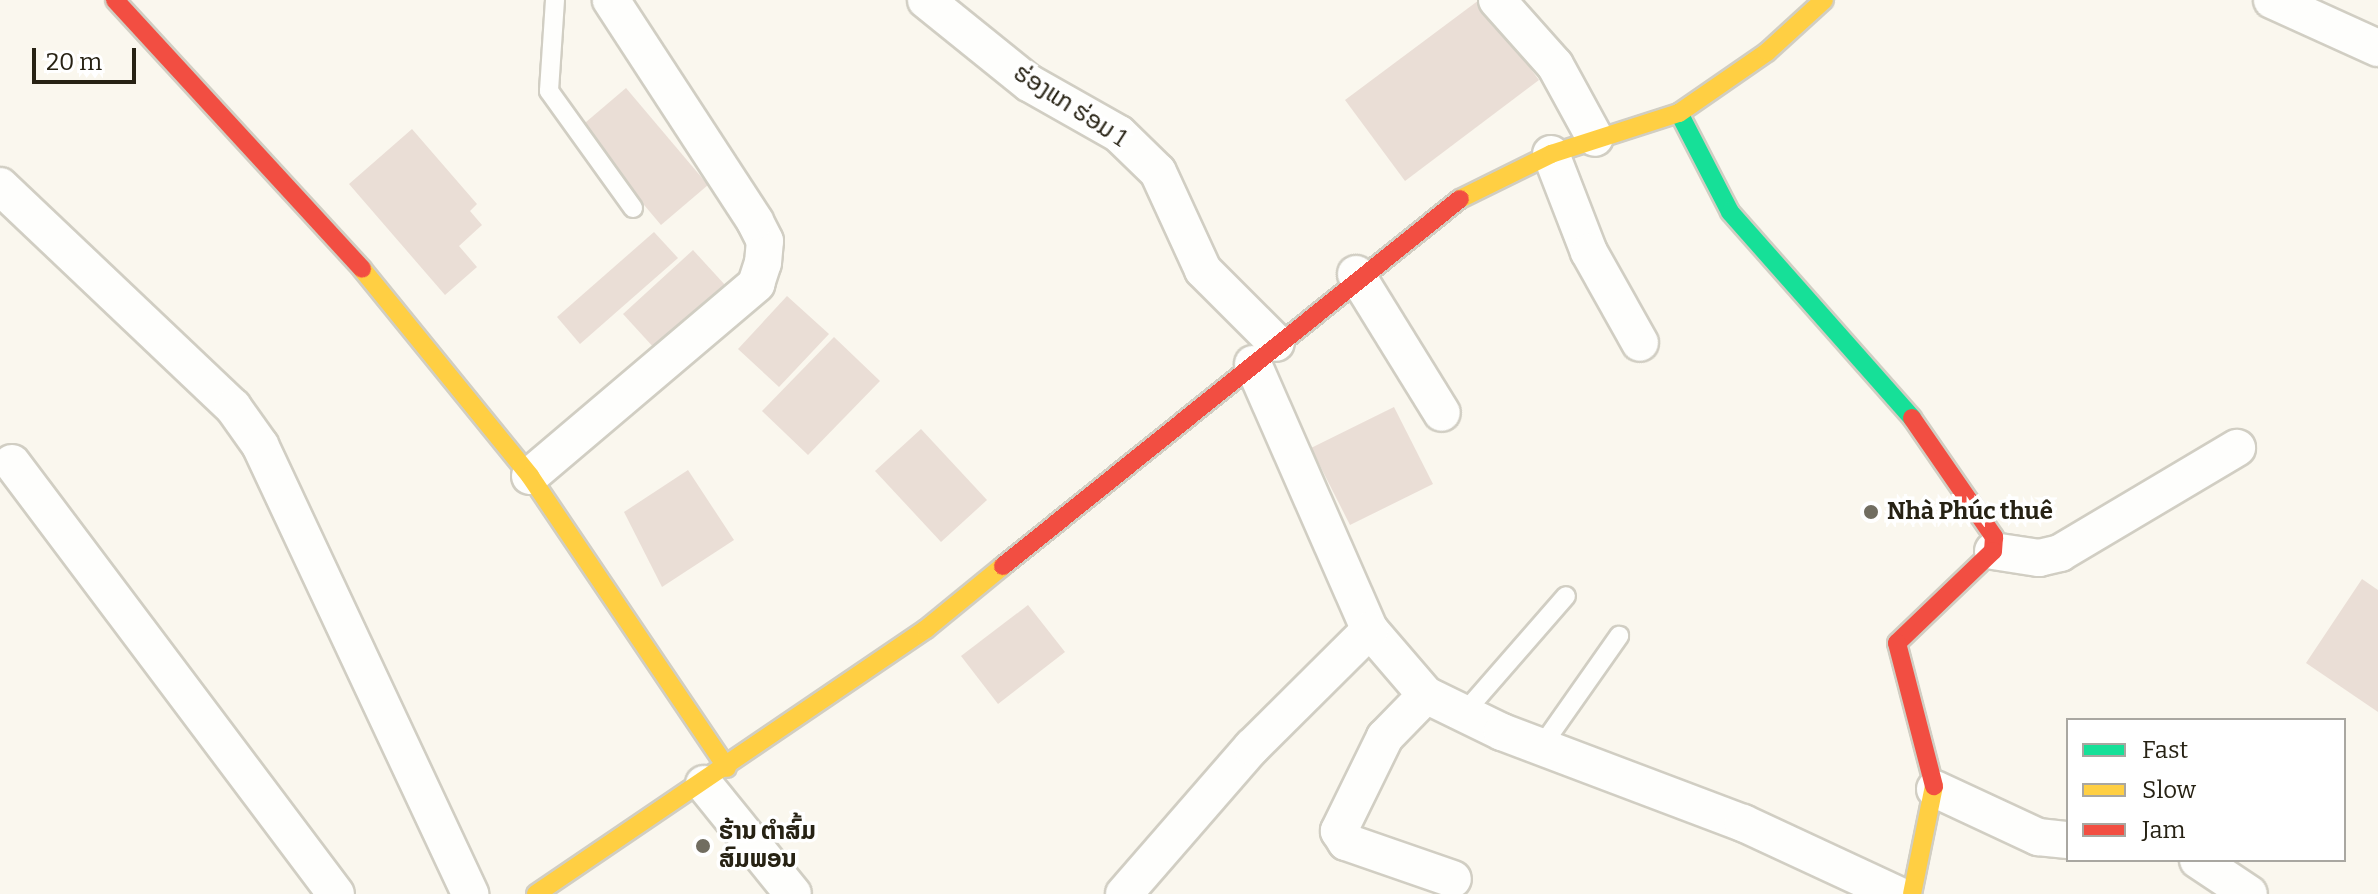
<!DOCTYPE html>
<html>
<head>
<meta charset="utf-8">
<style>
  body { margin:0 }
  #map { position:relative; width:2378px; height:894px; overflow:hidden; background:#faf7ee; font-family:Bitter,"Noto Sans Lao",serif }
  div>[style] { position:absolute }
  .building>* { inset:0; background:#eaded6 }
  .roads { filter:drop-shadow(2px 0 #d1cec3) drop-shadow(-2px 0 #d1cec3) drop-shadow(0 2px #d1cec3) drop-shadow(0 -2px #d1cec3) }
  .lane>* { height:18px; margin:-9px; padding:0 9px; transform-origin:9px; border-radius:9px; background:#fefefc }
  .street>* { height:36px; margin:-18px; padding:0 18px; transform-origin:18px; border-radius:18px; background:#fefefc }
  .fast>* { height:18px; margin:-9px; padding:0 9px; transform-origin:9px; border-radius:9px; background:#16e098 }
  .slow>* { height:18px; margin:-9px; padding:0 9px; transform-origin:9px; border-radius:9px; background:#ffcf43 }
  .jam>* { height:18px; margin:-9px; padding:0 9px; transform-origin:9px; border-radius:9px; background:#f24e42 }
  .dots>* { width:22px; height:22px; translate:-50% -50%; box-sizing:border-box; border:4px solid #fff; border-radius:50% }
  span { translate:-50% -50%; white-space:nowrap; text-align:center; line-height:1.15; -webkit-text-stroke:7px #fff; paint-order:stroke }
  .street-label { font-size:24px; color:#272214 }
  .poi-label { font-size:24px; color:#272214; font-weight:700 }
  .left { translate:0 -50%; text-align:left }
  .legend { position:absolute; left:2066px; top:718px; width:280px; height:144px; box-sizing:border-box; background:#fff; border:2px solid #a9a7a1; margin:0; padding:10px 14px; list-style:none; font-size:24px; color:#272214 }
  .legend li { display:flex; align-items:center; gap:16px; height:40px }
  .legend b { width:40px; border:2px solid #a9a7a1 }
  .scale { position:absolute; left:32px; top:48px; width:104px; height:36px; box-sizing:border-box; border:4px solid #272214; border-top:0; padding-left:10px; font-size:24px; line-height:28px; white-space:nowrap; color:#272214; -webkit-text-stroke:6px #fff; paint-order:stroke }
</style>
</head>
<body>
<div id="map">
  <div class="building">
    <i style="clip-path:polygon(1479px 0,1539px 80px,1405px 181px,1345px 100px)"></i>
    <i style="clip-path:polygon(626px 88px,708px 185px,661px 225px,579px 128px)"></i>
    <i style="clip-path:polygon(412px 129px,477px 204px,470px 211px,482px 225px,459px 246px,477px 267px,445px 295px,349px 184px)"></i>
    <i style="clip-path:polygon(654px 232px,678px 258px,580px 344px,557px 317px)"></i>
    <i style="clip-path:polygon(693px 250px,726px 286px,655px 349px,623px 314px)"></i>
    <i style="clip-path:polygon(787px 296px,829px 334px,779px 387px,738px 349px)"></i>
    <i style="clip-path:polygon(834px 337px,880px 381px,808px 455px,762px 411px)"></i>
    <i style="clip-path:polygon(1394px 407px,1433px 484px,1350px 525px,1311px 448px)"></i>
    <i style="clip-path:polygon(921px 429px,987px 500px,941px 542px,875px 471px)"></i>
    <i style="clip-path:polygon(688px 470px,734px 540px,662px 587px,624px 512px)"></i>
    <i style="clip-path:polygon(2362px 579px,2378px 590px,2378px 712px,2306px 663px)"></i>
    <i style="clip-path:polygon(1028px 605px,1065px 652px,998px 704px,961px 656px)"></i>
  </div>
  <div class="roads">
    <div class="lane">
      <i style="left:555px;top:0;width:91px;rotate:93.8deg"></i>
      <i style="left:549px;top:91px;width:144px;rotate:54.3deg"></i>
      <i style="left:1464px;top:713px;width:155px;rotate:-48.9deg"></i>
      <i style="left:1541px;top:747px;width:136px;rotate:-54.9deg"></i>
    </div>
    <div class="street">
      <i style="left:926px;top:0;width:132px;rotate:38.9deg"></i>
      <i style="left:1029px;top:83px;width:103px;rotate:29.5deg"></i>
      <i style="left:1119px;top:134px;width:54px;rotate:44.3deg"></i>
      <i style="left:1158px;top:172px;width:108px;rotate:65.3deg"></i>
      <i style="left:1203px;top:270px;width:103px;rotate:45deg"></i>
      <i style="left:1497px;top:0;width:87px;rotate:48.3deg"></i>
      <i style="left:1555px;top:65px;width:83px;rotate:61.3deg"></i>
      <i style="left:2272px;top:0;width:116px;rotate:24.4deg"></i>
      <i style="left:1551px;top:154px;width:105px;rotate:68.8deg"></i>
      <i style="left:1589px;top:252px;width:104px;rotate:60.7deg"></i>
      <i style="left:0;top:186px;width:321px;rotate:43.5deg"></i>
      <i style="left:233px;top:407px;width:47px;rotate:54.6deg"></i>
      <i style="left:260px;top:445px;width:496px;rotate:64.9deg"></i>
      <i style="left:1356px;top:274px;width:163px;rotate:58.3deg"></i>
      <i style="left:1253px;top:364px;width:291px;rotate:66.3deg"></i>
      <i style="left:1370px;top:630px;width:86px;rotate:49.3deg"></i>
      <i style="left:1426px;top:695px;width:85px;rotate:26deg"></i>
      <i style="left:1502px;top:732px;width:258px;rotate:20.7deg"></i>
      <i style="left:1743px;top:823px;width:169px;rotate:24.9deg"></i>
      <i style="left:12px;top:463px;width:539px;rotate:53.07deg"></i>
      <i style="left:530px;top:476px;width:297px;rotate:-40.3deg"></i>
      <i style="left:756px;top:284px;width:22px;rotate:-72deg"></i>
      <i style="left:763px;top:263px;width:22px;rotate:-85deg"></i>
      <i style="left:765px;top:241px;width:22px;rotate:-117deg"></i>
      <i style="left:755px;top:221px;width:264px;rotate:-123.1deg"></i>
      <i style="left:1993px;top:551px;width:47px;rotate:8.7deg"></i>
      <i style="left:2039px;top:558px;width:22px;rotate:-13deg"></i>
      <i style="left:2060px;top:553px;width:206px;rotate:-30.7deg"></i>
      <i style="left:1426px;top:695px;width:59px;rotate:134.3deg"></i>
      <i style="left:1385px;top:737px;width:105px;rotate:116.1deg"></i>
      <i style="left:1339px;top:831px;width:13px;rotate:58deg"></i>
      <i style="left:1346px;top:842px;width:113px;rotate:19.1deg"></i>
      <i style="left:704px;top:784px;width:141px;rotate:51deg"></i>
      <i style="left:1935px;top:789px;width:114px;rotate:25deg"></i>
      <i style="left:2038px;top:837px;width:30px;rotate:6deg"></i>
      <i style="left:2198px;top:860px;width:61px;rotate:33.7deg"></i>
      <i style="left:1124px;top:894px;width:195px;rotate:-49deg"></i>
      <i style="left:1252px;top:747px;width:166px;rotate:-44.8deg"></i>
    </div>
    <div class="fast">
      <i style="left:1679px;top:113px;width:111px;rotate:62.7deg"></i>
      <i style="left:1730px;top:212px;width:275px;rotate:48.5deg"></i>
    </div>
    <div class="slow">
      <i style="left:1460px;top:199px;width:102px;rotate:-26.3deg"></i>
      <i style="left:1551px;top:154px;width:134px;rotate:-17.8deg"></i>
      <i style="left:1679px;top:113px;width:107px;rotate:-34.7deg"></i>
      <i style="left:1767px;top:52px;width:77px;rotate:-42.4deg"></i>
      <i style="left:362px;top:269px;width:267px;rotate:50.9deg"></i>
      <i style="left:530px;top:476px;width:352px;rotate:56deg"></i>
      <i style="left:536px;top:894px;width:472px;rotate:-34.2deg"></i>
      <i style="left:926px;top:629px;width:99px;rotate:-39.3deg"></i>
      <i style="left:1912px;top:894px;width:110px;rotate:-78.5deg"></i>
    </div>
    <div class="jam">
      <i style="left:115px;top:0;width:365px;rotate:47.4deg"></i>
      <i style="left:1912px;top:418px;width:145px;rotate:55.4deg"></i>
      <i style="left:1994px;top:537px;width:14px;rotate:94deg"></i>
      <i style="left:1993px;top:551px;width:133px;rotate:136.2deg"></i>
      <i style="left:1897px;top:643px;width:148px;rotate:75.5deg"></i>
      <i style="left:1003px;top:566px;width:586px;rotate:-38.77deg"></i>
    </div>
  </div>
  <div class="dots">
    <i style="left:1871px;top:512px;background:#716d60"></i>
    <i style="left:703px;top:846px;background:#716d60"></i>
  </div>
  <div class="street-label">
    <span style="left:1070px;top:106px;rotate:33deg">ຮ່ອງແກ ຮ່ອມ 1</span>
  </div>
  <div class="poi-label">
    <span class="left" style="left:1887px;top:512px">Nhà Phúc thuê</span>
    <span class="left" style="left:719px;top:846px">ຮ້ານ ຕຳສົ້ມ<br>ສົມພອນ</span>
  </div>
  <ul class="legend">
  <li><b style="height:10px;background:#16e098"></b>Fast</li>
  <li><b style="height:10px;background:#ffcf43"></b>Slow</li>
  <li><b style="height:10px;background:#f24e42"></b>Jam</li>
  </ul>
  <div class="scale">20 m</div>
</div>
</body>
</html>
